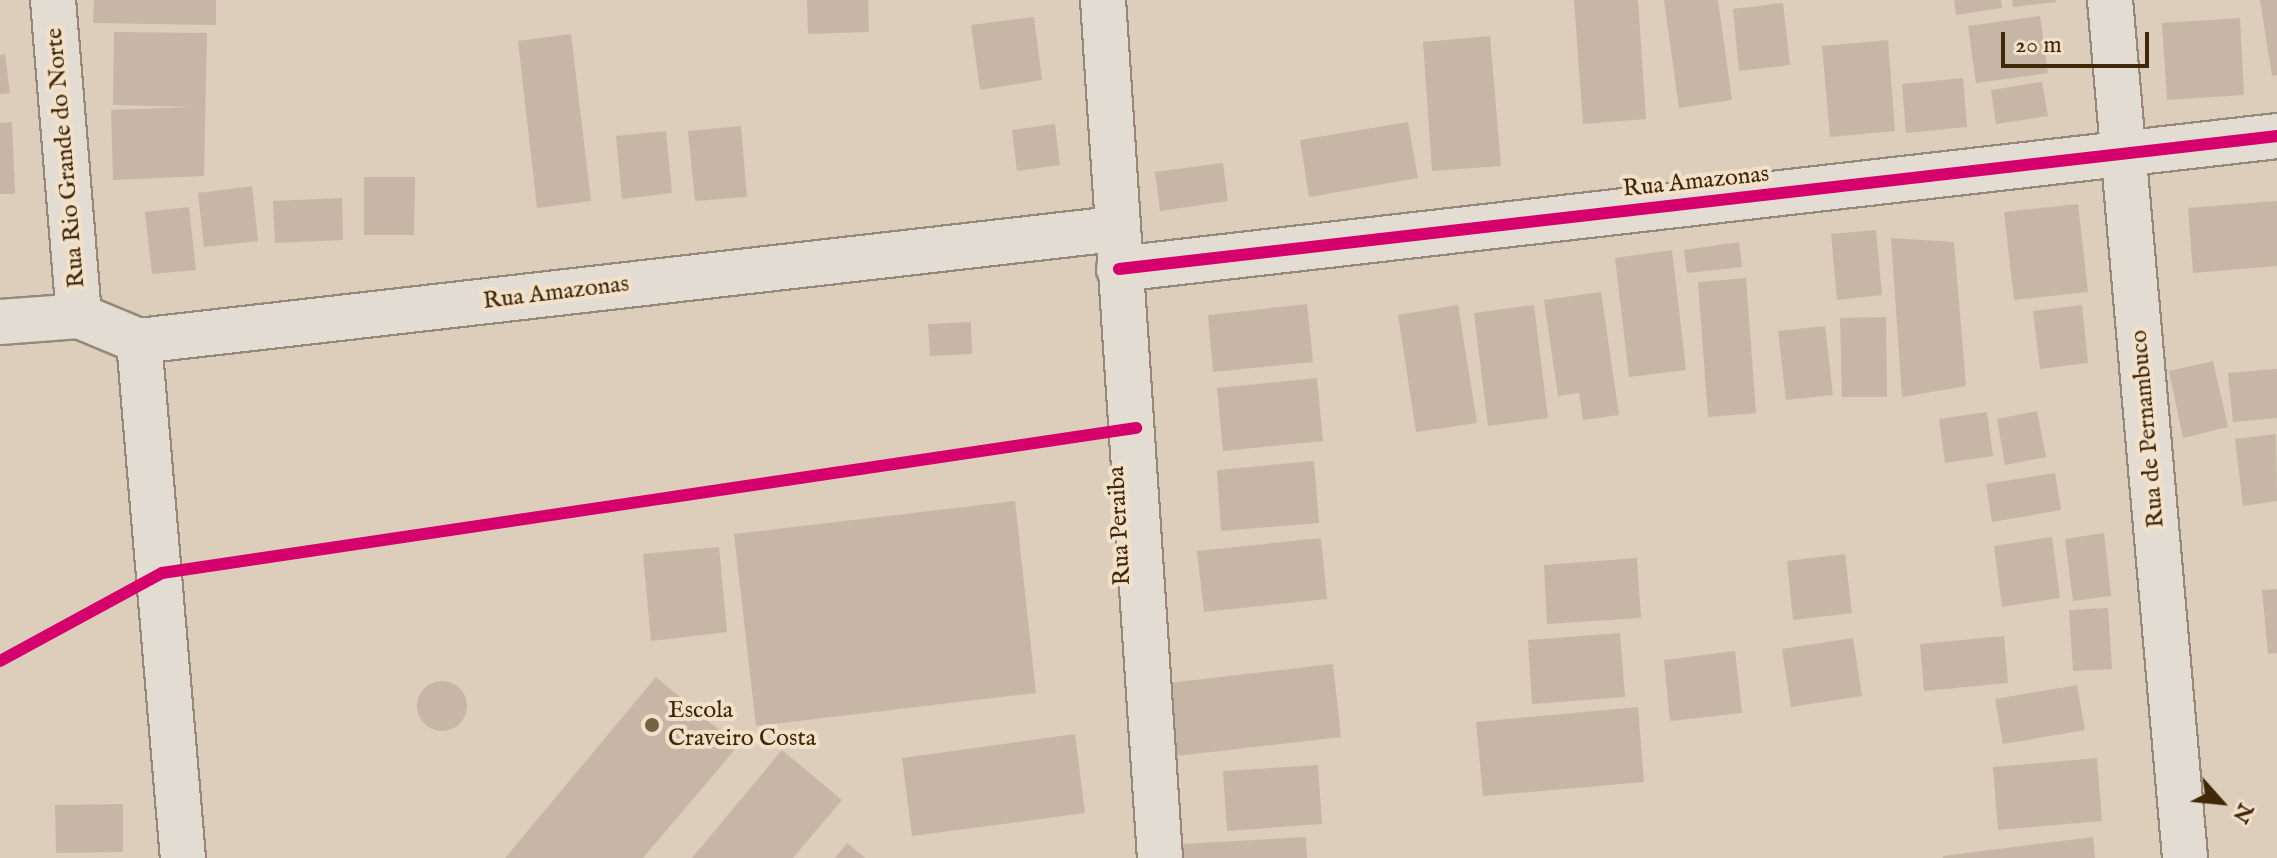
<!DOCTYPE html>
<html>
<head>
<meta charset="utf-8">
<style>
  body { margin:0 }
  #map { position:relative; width:2277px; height:858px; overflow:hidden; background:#dccebb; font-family:"IM FELL English",serif }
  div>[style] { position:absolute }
  .building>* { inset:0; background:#c7b6a5 }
  .round { border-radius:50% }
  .roads { filter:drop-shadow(2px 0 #94897a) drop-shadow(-2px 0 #94897a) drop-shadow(0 2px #94897a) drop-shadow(0 -2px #94897a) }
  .minor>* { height:44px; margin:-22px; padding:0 22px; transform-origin:22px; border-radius:22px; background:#e3dcd3 }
  .cycleway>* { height:12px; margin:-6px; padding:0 6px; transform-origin:6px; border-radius:6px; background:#d6006c }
  .dots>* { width:22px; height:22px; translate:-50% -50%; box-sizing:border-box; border:4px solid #f1e1ca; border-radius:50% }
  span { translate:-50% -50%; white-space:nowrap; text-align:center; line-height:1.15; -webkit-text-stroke:8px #f1e1ca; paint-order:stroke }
  .street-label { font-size:24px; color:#422808 }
  .poi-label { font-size:24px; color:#422808 }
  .left { translate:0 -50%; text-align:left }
  .north { position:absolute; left:2181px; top:762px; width:80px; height:80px; -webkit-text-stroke:6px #f1e1ca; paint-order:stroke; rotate:117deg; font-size:22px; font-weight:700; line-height:32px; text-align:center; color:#422808 }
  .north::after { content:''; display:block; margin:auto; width:28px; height:36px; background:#422808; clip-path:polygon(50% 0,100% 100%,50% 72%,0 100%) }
  .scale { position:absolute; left:2001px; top:32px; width:148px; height:36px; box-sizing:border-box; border:4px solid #422808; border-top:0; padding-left:10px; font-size:24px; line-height:28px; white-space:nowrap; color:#422808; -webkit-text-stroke:6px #f1e1ca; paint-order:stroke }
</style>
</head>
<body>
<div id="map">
  <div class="building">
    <i style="clip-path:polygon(94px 0,216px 0,216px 25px,93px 23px)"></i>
    <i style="clip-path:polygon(807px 0,868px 0,869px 32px,808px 34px)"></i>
    <i style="clip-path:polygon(1574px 0,1638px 0,1646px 119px,1583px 124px)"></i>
    <i style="clip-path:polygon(1664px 0,1718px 0,1732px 100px,1679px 108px)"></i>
    <i style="clip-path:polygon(1954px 0,2001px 0,2002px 8px,1956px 15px)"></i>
    <i style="clip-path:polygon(2012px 0,2056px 0,2056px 2px,2013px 7px)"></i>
    <i style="clip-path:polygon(2260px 0,2277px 0,2277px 75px,2272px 76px)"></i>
    <i style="clip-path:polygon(1783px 3px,1790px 65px,1739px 71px,1733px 9px)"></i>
    <i style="clip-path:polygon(2040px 16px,2048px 73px,1976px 83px,1968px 26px)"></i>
    <i style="clip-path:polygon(1034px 17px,1042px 80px,980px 90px,971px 25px)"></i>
    <i style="clip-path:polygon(2240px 18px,2244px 95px,2167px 100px,2162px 23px)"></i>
    <i style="clip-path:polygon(114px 32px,207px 33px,204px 176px,113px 180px,111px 110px,192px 107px,113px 105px)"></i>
    <i style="clip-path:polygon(571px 34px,591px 201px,537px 208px,518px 41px)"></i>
    <i style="clip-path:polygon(1490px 36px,1501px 166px,1432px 171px,1423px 42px)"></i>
    <i style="clip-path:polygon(1888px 40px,1895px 131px,1830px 137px,1822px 46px)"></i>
    <i style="clip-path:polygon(5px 54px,10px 93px,0 94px,0 55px)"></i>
    <i style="clip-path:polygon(1963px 78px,1967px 127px,1906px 133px,1902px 84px)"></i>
    <i style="clip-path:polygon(2042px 82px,2048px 116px,1996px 124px,1991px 90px)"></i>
    <i style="clip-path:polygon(12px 122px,15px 194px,0 194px,0 123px)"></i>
    <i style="clip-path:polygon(1408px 122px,1418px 178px,1309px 197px,1300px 140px)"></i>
    <i style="clip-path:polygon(1055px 124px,1060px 165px,1017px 171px,1012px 130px)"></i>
    <i style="clip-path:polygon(741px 126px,747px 197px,695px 201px,688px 131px)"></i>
    <i style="clip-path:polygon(666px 131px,672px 193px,622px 199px,616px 136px)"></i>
    <i style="clip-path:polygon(1223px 163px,1228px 201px,1160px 211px,1155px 172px)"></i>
    <i style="clip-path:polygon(364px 177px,415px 177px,414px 235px,364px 235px)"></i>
    <i style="clip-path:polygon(252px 186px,258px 241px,204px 247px,198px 193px)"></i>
    <i style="clip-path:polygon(342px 198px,343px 240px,275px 243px,273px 201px)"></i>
    <i style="clip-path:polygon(2277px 201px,2277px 266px,2193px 273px,2188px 208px)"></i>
    <i style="clip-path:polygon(2078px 204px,2088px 292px,2014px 300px,2004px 212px)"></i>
    <i style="clip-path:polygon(189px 207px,196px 270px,152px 274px,145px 212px)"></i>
    <i style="clip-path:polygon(1876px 230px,1882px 295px,1837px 300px,1831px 234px)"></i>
    <i style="clip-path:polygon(1891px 238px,1954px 242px,1966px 386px,1902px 397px)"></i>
    <i style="clip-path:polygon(1739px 242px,1742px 267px,1687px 273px,1684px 250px)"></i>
    <i style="clip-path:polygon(1672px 250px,1686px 370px,1629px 377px,1615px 258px)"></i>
    <i style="clip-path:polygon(1746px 278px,1756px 413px,1708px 417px,1698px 282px)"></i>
    <i style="clip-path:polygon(1601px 292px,1619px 415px,1583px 420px,1579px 393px,1558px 396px,1544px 300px)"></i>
    <i style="clip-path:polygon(1307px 304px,1313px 362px,1213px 372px,1208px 315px)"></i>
    <i style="clip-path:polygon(1458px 305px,1477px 423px,1416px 432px,1398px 315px)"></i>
    <i style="clip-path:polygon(1534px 305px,1548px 418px,1488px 426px,1474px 313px)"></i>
    <i style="clip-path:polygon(2082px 305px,2088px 363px,2040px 369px,2033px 311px)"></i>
    <i style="clip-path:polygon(1886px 317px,1887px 397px,1842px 397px,1840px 318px)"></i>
    <i style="clip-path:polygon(971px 322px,972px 354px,930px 356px,928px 324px)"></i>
    <i style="clip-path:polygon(1825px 326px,1833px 395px,1786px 400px,1778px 331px)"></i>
    <i style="clip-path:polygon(2213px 361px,2228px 427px,2183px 438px,2169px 371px)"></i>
    <i style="clip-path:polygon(2277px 369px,2277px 418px,2233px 422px,2228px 373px)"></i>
    <i style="clip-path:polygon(1317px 378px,1323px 441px,1223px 451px,1217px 388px)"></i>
    <i style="clip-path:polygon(2037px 411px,2046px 457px,2005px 465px,1997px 419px)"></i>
    <i style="clip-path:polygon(1987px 412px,1993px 456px,1945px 463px,1939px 419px)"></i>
    <i style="clip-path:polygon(2276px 434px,2277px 501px,2243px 506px,2235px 439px)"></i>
    <i style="clip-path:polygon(1314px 461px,1319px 523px,1221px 531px,1217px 470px)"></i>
    <i style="clip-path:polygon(2055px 473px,2061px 510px,1992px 522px,1986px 484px)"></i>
    <i style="clip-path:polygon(1015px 501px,1036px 693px,756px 726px,734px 534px)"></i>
    <i style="clip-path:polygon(2104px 533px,2111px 596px,2073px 601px,2065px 539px)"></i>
    <i style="clip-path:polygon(2052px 537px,2060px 598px,2002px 607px,1994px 546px)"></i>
    <i style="clip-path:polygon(1321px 538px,1327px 599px,1204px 612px,1197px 551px)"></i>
    <i style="clip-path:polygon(719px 547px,727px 632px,651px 641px,643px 554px)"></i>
    <i style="clip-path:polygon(1845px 554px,1852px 613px,1793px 620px,1787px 561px)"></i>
    <i style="clip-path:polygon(1637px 558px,1641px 618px,1547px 624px,1544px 565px)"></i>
    <i style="clip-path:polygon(2277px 589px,2277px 653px,2268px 654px,2262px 590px)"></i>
    <i style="clip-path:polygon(2108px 608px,2112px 669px,2073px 671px,2069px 610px)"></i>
    <i style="clip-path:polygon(1620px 633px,1625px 697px,1532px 704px,1528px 640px)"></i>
    <i style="clip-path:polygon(2004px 636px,2008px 683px,1924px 691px,1920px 644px)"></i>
    <i style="clip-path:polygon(1853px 638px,1862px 696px,1791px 707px,1782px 649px)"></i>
    <i style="clip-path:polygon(1735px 651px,1742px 713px,1670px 721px,1664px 660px)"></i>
    <i style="clip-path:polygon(1333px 664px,1341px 737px,1176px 756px,1169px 683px)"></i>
    <i style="clip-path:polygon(656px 677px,738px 746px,643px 858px,505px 858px)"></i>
    <i class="round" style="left:417px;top:681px;width:50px;height:50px"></i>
    <i style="clip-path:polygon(2077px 685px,2085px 730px,2003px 744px,1995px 699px)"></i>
    <i style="clip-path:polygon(1638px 707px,1644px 782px,1483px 796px,1476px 722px)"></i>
    <i style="clip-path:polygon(1075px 734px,1085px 813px,912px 836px,902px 758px)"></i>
    <i style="clip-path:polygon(782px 750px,842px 800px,793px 858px,692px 858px)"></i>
    <i style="clip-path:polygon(2097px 758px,2102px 821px,1998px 830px,1993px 767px)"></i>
    <i style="clip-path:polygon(1318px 765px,1322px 824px,1227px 831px,1223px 771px)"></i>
    <i style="clip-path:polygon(123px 804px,123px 852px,56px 853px,55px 805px)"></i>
    <i style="clip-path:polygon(1306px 837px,1307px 858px,1183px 858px,1182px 844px)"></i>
    <i style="clip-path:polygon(2093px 837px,2095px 858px,1943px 858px,1943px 856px)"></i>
    <i style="clip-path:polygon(847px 843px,865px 858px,835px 858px)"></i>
  </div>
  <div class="roads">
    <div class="minor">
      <i style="left:53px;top:0;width:317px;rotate:85.3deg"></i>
      <i style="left:1103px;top:0;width:860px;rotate:86.2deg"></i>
      <i style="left:2110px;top:0;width:861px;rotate:85deg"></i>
      <i style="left:1119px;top:269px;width:1166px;rotate:-6.55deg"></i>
      <i style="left:0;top:322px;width:79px;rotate:-4.3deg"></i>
      <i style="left:79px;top:316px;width:65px;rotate:22.6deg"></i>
      <i style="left:139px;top:341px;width:982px;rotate:-6.55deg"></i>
      <i style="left:139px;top:341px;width:519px;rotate:85.14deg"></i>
    </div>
  </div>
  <div class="cycleway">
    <i style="left:1119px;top:269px;width:1166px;rotate:-6.55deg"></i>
    <i style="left:0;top:661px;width:184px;rotate:-28.5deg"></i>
    <i style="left:162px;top:573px;width:985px;rotate:-8.47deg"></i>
  </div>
  <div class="dots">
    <i style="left:652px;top:725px;background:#786247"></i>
  </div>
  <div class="street-label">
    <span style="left:66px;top:158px;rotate:-95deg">Rua Rio Grande do Norte</span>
    <span style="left:1696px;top:182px;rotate:-6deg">Rua Amazonas</span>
    <span style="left:556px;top:293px;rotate:-7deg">Rua Amazonas</span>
    <span style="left:2148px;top:429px;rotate:-95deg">Rua de Pernambuco</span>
    <span style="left:1120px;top:526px;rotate:-93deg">Rua Peraiba</span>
  </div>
  <div class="poi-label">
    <span class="left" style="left:668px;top:725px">Escola<br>Craveiro Costa</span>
  </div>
  <div class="north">N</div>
  <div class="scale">20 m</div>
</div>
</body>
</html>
